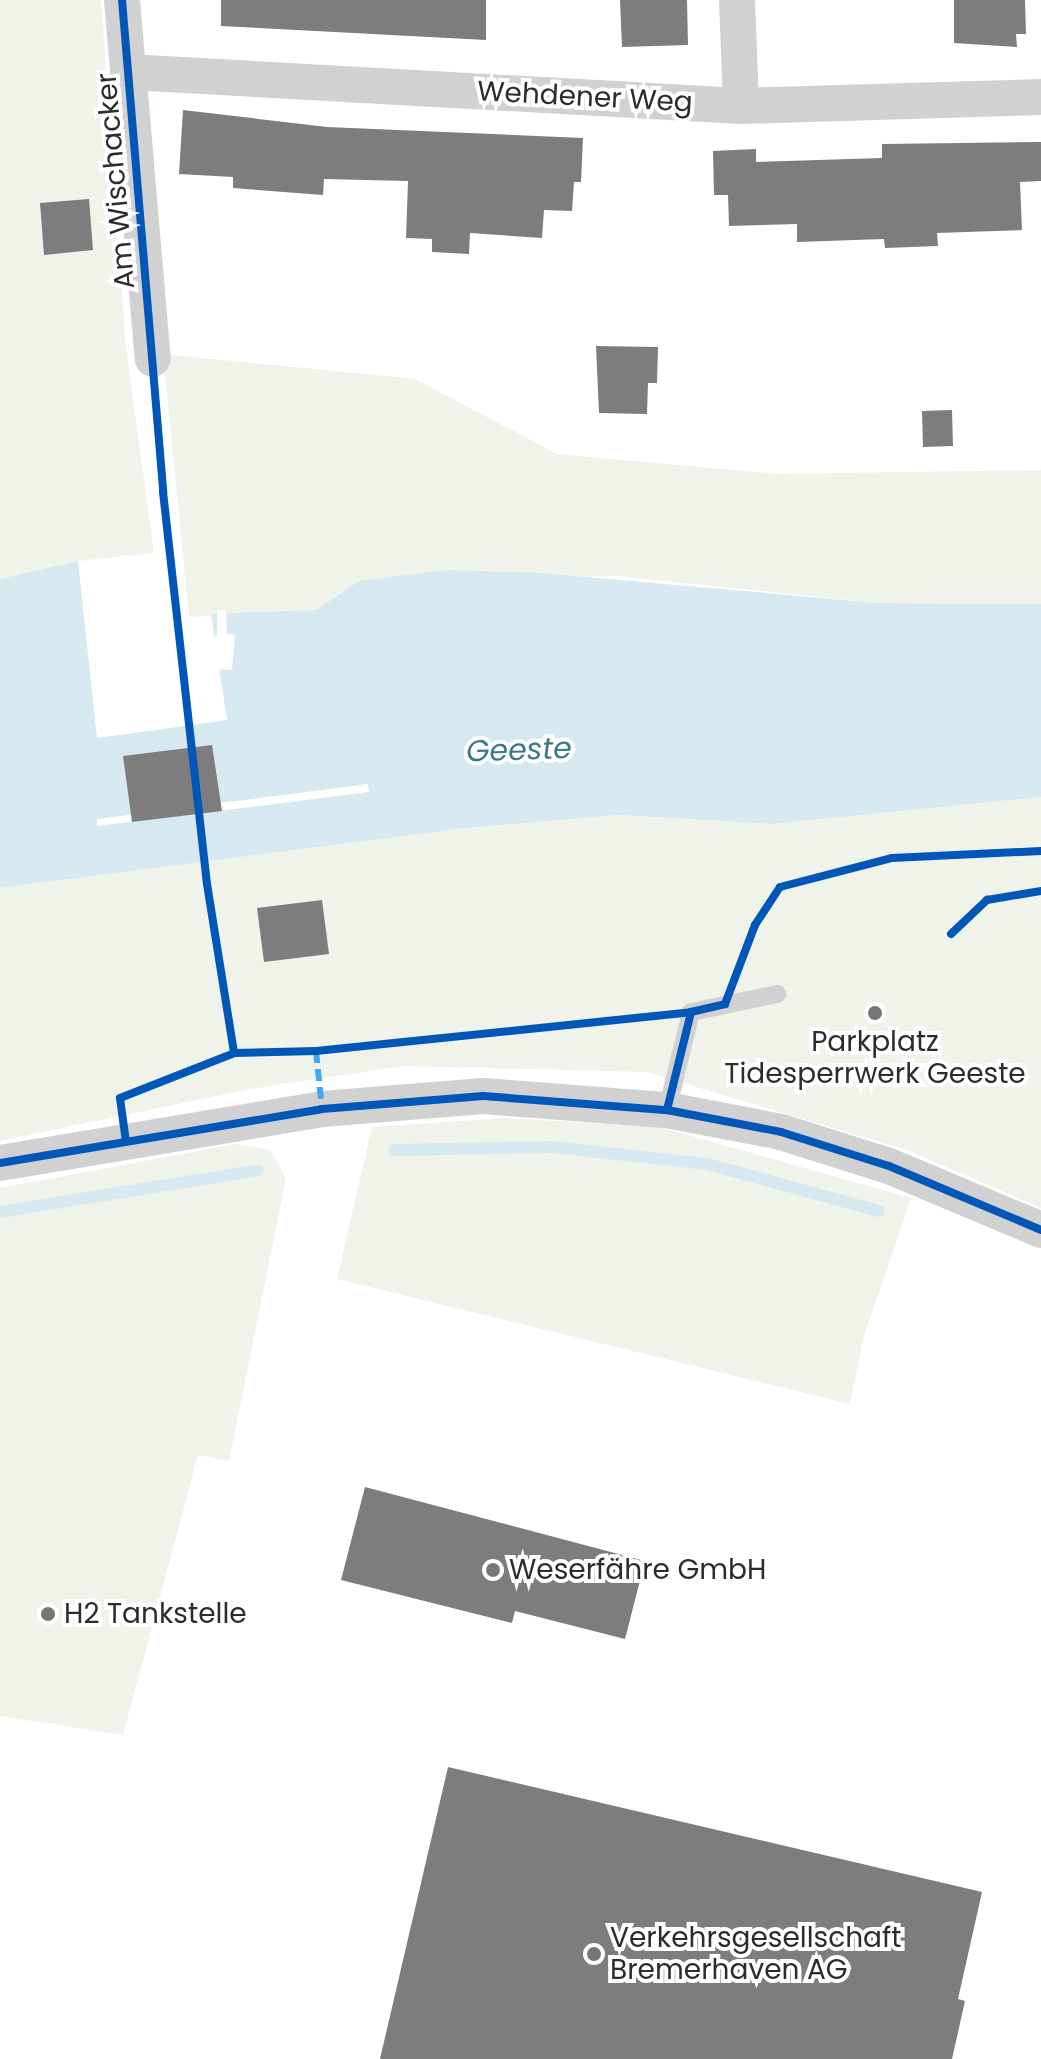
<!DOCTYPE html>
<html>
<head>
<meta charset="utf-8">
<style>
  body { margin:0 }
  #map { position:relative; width:1041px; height:2059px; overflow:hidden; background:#fff; font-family:Poppins,sans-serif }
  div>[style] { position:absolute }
  .green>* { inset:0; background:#f0f3ea }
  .water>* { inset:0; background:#d6e9f0 }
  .pier>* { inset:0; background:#fff }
  .stream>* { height:12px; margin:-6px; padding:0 6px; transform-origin:6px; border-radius:6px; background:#d6e9f0 }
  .building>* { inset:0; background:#7d7d7d }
  .lane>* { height:18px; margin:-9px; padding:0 9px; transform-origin:9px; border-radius:9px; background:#d1d1d1 }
  .street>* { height:36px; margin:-18px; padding:0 18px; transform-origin:18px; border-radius:18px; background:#d1d1d1 }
  .quiet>* { height:6px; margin-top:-3px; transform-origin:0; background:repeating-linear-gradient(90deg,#3fa9f5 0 12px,transparent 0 18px) }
  .cycleway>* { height:8px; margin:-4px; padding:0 4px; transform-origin:4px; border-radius:4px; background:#0057b8 }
  .dots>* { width:22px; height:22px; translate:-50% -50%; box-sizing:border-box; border:4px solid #fff; border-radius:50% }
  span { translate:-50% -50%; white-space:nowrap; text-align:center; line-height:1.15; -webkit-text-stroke:8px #fff; paint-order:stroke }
  .street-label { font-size:28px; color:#2c2c2c }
  .poi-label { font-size:28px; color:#2c2c2c }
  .left { translate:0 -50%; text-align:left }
  .water-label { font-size:30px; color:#3b788c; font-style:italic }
</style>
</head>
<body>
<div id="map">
  <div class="green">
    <i style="clip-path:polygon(0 0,101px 0,126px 347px,154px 553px,78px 561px,0 579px)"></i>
    <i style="clip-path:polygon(163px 354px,415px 379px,557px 454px,778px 474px,1041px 470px,1041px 604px,878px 603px,617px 576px,359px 581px,316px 610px,189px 617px)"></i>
    <i style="clip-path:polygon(1041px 797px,1041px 1208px,907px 1150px,646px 1072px,404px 1066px,250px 1089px,0 1141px,0 888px,466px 828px,619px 815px,771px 824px)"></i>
    <i style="clip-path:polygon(505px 1118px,659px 1127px,911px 1198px,864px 1336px,850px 1404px,337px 1279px,372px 1127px)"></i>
    <i style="clip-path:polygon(235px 1144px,270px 1150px,286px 1178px,229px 1461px,198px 1455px,123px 1735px,0 1716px,0 1188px)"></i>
  </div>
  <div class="water">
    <i style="clip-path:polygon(evenodd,78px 561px,97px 738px,227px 720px,211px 614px,316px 610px,359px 581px,446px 570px,541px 573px,878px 603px,1041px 604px,1041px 797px,771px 824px,619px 815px,466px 828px,0 888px,0 579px,78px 561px,368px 784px,369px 792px,97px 826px,97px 819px,368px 784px)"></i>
  </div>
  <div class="pier">
    <i style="clip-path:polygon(217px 610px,226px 610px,227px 634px,235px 635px,232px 670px,215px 669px,211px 640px,217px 634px)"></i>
  </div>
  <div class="stream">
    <i style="left:394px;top:1150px;width:159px;rotate:-1.1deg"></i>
    <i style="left:553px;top:1147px;width:155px;rotate:6.3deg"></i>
    <i style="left:707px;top:1164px;width:178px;rotate:15.3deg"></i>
    <i style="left:0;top:1212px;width:261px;rotate:-9.2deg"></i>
  </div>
  <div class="building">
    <i style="clip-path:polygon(221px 0,486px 0,486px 40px,221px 26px)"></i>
    <i style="clip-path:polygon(620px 0,687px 0,688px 45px,622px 47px)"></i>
    <i style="clip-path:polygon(954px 0,1025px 0,1026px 34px,1016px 34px,1017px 47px,954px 43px)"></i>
    <i style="clip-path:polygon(183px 110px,327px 127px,583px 138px,581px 182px,574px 182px,572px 211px,544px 210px,542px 238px,470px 233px,469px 254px,432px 252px,432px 239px,406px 238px,408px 181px,324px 179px,323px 195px,233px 188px,233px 177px,179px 174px)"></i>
    <i style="clip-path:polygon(1041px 142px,1041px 181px,1020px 182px,1022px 230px,937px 233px,938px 246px,885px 248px,884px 239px,797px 242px,797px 224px,729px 226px,728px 195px,714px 195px,713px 151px,756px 149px,756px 162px,882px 158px,882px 144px)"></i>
    <i style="clip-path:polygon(89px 199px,93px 250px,44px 255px,40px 203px)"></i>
    <i style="clip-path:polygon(596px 346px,658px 347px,657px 383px,648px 383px,647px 414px,599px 413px)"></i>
    <i style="clip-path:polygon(952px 410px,953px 446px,923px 447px,922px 411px)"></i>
    <i style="clip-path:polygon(212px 745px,222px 811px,132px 822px,123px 756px)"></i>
    <i style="clip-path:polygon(322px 900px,329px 954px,264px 962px,257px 908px)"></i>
    <i style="clip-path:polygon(365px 1487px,645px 1561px,625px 1639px,515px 1611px,512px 1623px,341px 1580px)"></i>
    <i style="clip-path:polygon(448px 1767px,982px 1892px,958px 1999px,965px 2001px,952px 2059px,380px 2059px)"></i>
  </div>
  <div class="lane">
    <i style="left:667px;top:1110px;width:101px;rotate:-76.2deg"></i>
    <i style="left:691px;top:1012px;width:88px;rotate:-11.8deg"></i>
  </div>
  <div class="street">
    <i style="left:122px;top:0;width:360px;rotate:85.1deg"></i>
    <i style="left:737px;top:0;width:106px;rotate:87.8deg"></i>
    <i style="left:128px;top:72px;width:614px;rotate:3.17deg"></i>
    <i style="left:741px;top:106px;width:300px;rotate:-1.7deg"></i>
    <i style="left:0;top:1163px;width:326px;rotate:-9.5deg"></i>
    <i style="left:322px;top:1109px;width:162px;rotate:-4.6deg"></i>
    <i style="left:483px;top:1096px;width:185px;rotate:4.4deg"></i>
    <i style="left:667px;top:1110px;width:116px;rotate:10.9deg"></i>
    <i style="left:781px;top:1132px;width:113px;rotate:17.5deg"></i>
    <i style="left:889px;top:1166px;width:165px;rotate:22.8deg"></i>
  </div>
  <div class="quiet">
    <i style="left:316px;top:1051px;width:58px;rotate:84.1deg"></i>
  </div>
  <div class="cycleway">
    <i style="left:122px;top:0;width:494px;rotate:85.2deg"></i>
    <i style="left:163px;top:492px;width:394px;rotate:83.6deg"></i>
    <i style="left:207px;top:884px;width:171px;rotate:80.9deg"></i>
    <i style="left:951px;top:934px;width:50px;rotate:-43.4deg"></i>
    <i style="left:987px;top:900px;width:55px;rotate:-9.5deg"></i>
    <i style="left:667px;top:1110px;width:101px;rotate:-76.2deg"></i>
    <i style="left:691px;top:1012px;width:35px;rotate:-13deg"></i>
    <i style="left:725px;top:1004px;width:85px;rotate:-69.2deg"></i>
    <i style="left:755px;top:925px;width:45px;rotate:-56.7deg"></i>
    <i style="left:780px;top:887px;width:116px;rotate:-14.5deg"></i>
    <i style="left:892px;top:858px;width:149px;rotate:-2.7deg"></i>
    <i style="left:126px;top:1142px;width:44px;rotate:-97.8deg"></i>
    <i style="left:120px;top:1098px;width:123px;rotate:-21.5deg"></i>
    <i style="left:234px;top:1053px;width:82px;rotate:-1.4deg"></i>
    <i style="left:316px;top:1051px;width:377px;rotate:-5.9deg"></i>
    <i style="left:0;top:1163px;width:326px;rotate:-9.5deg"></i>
    <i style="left:322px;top:1109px;width:162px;rotate:-4.6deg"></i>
    <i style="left:483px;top:1096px;width:185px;rotate:4.4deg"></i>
    <i style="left:667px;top:1110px;width:116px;rotate:10.9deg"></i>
    <i style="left:781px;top:1132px;width:113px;rotate:17.5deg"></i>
    <i style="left:889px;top:1166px;width:165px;rotate:22.8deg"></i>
  </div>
  <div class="dots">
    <i style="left:875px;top:1013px;background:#767676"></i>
    <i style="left:493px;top:1570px;background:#767676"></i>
    <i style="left:48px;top:1614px;background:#767676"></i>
    <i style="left:594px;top:1954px;background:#767676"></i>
  </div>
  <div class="street-label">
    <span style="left:585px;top:97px;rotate:3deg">Wehdener Weg</span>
    <span style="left:116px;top:181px;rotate:-95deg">Am Wischacker</span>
  </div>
  <div class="poi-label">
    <span style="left:875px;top:1058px">Parkplatz<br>Tidesperrwerk Geeste</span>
    <span class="left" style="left:509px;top:1570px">Weserfähre GmbH</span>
    <span class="left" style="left:64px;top:1614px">H2 Tankstelle</span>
    <span class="left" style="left:610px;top:1954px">Verkehrsgesellschaft<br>Bremerhaven AG</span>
  </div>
  <div class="water-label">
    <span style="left:519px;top:750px;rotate:-2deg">Geeste</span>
  </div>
</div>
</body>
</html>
